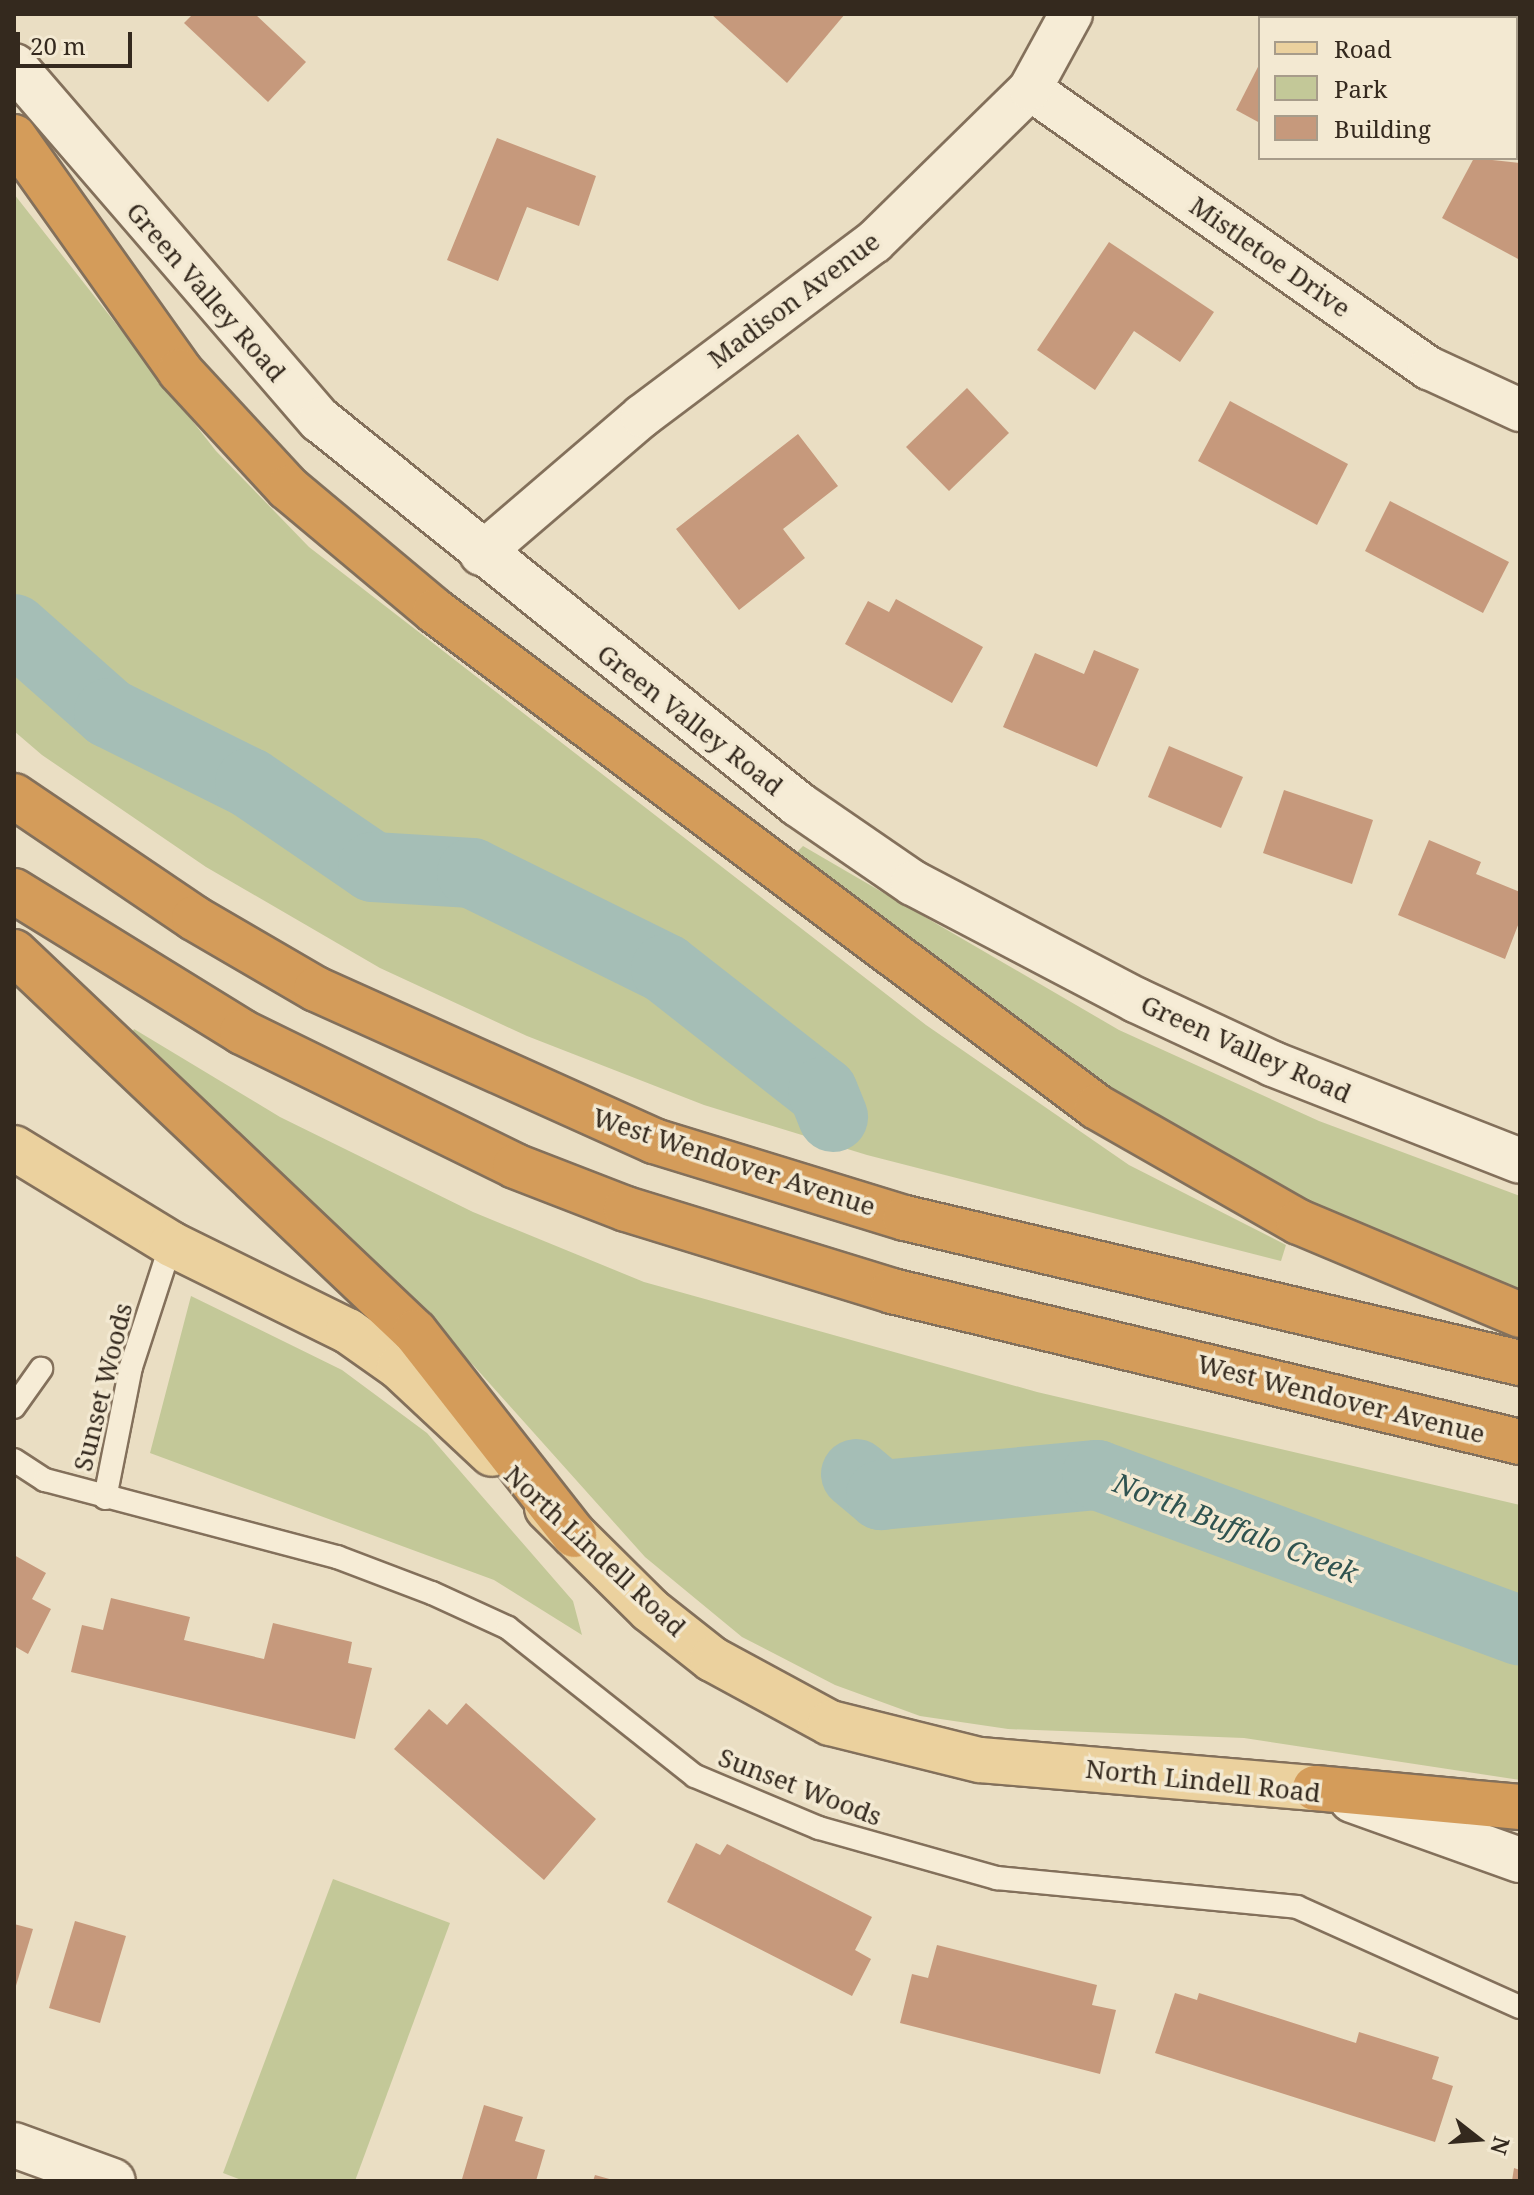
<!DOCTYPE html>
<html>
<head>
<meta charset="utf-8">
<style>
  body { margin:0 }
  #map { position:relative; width:1534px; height:2195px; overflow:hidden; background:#eadec3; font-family:"Noto Serif",serif }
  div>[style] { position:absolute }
  .green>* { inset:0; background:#c3c898 }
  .river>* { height:70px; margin:-35px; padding:0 35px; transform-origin:35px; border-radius:35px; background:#a5beb6 }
  .building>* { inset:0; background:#c6997c }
  .roads { filter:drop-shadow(2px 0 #83705b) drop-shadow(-2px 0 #83705b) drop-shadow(0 2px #83705b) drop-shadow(0 -2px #83705b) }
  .lane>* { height:22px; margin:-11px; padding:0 11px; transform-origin:11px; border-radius:11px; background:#f6ecd6 }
  .street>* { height:42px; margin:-21px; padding:0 21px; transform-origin:21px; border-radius:21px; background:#f6ecd6 }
  .secondary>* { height:44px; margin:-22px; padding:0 22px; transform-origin:22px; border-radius:22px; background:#f6ecd6 }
  .primary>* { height:44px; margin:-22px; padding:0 22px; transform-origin:22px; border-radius:22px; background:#ebd19e }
  .highway>* { height:44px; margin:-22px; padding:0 22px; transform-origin:22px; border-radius:22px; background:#d49c5a }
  span { translate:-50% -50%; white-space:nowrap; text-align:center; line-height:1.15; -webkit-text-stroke:7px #f3e9d2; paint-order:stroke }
  .street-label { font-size:26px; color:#34291e }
  .water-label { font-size:28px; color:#2f5350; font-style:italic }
  .frame { position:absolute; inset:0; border:16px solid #34291e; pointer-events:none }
  .legend { position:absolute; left:1258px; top:16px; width:260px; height:144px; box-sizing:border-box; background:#f3e9d2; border:2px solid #a79c8a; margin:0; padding:10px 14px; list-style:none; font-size:24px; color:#34291e }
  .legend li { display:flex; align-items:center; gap:16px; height:40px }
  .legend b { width:40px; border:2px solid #a79c8a }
  .north { position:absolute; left:1438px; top:2099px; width:80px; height:80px; -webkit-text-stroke:6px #f3e9d2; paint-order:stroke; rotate:107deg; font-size:22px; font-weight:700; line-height:32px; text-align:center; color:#34291e }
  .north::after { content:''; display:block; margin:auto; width:28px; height:36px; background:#34291e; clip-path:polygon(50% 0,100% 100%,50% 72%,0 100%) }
  .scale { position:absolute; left:16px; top:32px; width:116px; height:36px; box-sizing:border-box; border:4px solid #34291e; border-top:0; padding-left:10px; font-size:24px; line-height:28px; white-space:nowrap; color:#34291e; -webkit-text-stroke:6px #f3e9d2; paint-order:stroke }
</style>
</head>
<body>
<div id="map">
  <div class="green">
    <i style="clip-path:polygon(14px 194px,216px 451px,309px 547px,926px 1025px,1129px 1165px,1286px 1245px,1281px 1261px,867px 1155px,704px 1105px,527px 1036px,380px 968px,206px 867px,42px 755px,14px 731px)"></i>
    <i style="clip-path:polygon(803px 846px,1119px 1030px,1319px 1121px,1520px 1196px,1520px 1295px,1339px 1219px,1182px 1136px,1086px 1074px,794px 855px)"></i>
    <i style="clip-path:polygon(134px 1029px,280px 1117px,473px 1212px,644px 1282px,1037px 1392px,1520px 1505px,1520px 1780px,1244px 1738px,1008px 1729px,920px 1716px,835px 1685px,742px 1637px,645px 1557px,474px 1366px,128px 1040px)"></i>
    <i style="clip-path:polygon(191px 1296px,342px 1370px,427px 1433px,573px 1601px,582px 1635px,494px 1580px,150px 1453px)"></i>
    <i style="clip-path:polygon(333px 1879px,450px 1923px,355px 2181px,244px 2181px,223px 2173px)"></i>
  </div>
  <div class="river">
    <i style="left:14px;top:629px;width:127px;rotate:41.5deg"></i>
    <i style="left:109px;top:713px;width:157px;rotate:26.4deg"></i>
    <i style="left:250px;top:783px;width:149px;rotate:34.3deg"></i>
    <i style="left:373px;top:867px;width:99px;rotate:3.5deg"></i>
    <i style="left:472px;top:873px;width:216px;rotate:26.3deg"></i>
    <i style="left:666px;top:969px;width:199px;rotate:38.1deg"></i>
    <i style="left:823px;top:1092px;width:27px;rotate:68deg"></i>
    <i style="left:856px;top:1474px;width:33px;rotate:40deg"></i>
    <i style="left:881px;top:1495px;width:217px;rotate:-5.3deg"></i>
    <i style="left:1097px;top:1475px;width:451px;rotate:20.2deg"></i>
  </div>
  <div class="building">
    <i style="clip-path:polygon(193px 14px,255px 14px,306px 62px,268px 102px,184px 23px)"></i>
    <i style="clip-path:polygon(711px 14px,845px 14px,787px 83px)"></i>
    <i style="clip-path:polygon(1285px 14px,1356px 14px,1283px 18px)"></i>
    <i style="clip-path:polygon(1260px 63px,1260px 123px,1236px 110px)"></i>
    <i style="clip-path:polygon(497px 138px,596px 176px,579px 226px,527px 207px,498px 281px,447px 260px)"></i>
    <i style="clip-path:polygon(1474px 158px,1520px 163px,1520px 260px,1442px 218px)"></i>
    <i style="clip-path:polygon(1109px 242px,1214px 312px,1180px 362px,1134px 331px,1095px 390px,1037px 350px)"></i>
    <i style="clip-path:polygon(967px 388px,1009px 433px,949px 491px,906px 447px)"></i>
    <i style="clip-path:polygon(1230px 401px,1348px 464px,1317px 525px,1198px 461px)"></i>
    <i style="clip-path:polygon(798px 434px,838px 486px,783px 529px,805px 558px,739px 610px,676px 529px)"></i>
    <i style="clip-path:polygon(1390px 501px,1509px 562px,1483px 613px,1365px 551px)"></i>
    <i style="clip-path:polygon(896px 599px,983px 647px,952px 703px,845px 644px,868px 601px,889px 612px)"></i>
    <i style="clip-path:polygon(1094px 650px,1139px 669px,1097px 767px,1003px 727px,1035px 653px,1084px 674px)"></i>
    <i style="clip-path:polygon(1169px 746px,1243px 777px,1221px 828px,1148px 797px)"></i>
    <i style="clip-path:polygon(1284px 790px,1373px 820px,1352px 884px,1263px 853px)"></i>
    <i style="clip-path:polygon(1429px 840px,1481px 862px,1476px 874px,1520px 892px,1520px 920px,1505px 959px,1398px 915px)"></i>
    <i style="clip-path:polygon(14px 1555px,46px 1573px,32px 1599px,51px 1609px,28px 1654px,14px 1646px)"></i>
    <i style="clip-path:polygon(111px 1598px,190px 1617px,184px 1640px,264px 1659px,273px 1623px,352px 1642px,348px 1663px,372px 1668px,355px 1739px,71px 1672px,82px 1625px,103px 1630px)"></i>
    <i style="clip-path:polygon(466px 1703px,596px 1819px,544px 1880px,394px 1749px,429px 1709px,447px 1725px)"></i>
    <i style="clip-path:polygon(696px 1843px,720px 1855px,727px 1844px,872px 1917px,855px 1950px,871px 1959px,852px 1996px,667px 1902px)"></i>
    <i style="clip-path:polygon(75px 1921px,126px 1936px,100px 2023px,49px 2008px)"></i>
    <i style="clip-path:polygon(14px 1924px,33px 1929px,15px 1989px,14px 1989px)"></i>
    <i style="clip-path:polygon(937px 1945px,1097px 1985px,1092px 2005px,1116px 2010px,1100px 2074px,900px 2023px,912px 1974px,928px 1978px)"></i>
    <i style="clip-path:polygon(1175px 1993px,1197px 2000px,1199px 1993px,1356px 2043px,1359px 2032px,1439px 2057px,1432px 2079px,1453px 2086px,1435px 2142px,1155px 2053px)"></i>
    <i style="clip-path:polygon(484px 2105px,523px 2117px,515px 2141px,545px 2150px,536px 2181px,462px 2179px)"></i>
    <i style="clip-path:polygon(1514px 2168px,1520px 2170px,1520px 2181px,1512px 2181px)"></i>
    <i style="clip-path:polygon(595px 2175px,613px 2180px,613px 2181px,593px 2181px)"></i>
  </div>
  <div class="roads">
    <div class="lane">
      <i style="left:14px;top:1407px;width:47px;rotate:-54.6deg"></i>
      <i style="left:14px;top:1460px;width:37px;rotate:33deg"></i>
      <i style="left:45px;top:1480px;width:302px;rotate:14.8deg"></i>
      <i style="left:337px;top:1557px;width:102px;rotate:20.8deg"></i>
      <i style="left:432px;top:1593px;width:84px;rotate:24.7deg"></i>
      <i style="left:508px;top:1628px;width:238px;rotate:38.4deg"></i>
      <i style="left:695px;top:1776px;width:134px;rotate:22.8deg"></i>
      <i style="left:819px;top:1828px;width:185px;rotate:15.7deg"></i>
      <i style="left:997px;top:1878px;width:301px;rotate:5.5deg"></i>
      <i style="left:1297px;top:1907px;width:244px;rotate:24.2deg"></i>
      <i style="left:105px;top:1498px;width:134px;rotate:-78.8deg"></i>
      <i style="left:131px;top:1367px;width:129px;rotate:-72deg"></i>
    </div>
    <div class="street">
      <i style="left:1030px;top:89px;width:487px;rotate:35deg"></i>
      <i style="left:1429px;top:368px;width:100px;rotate:24.8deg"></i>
      <i style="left:481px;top:554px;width:212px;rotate:-40.6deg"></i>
      <i style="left:642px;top:416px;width:290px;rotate:-36.9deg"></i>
      <i style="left:874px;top:242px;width:219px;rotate:-44.4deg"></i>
      <i style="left:1030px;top:89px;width:85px;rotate:-61.3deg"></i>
    </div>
    <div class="secondary">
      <i style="left:14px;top:66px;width:468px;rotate:49.2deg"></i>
      <i style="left:320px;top:420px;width:613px;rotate:38.78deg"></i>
      <i style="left:798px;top:804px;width:140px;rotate:34.5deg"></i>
      <i style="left:913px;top:883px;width:252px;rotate:27.7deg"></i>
      <i style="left:1136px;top:1000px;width:151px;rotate:25deg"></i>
      <i style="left:1273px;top:1064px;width:265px;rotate:21.4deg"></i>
      <i style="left:1352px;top:1800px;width:178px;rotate:19.7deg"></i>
      <i style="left:14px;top:2145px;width:105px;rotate:20deg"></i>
    </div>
    <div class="primary">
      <i style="left:14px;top:1148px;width:184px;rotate:31.4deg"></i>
      <i style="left:171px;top:1244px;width:197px;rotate:26.2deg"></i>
      <i style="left:348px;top:1331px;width:62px;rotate:35.2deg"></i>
      <i style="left:399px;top:1367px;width:127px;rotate:43.1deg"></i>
      <i style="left:547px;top:1508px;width:145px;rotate:44.7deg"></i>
      <i style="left:650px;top:1610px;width:79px;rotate:38.3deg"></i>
      <i style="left:712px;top:1659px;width:134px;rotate:28.5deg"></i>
      <i style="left:830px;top:1723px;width:154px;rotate:13.9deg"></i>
      <i style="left:980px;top:1760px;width:336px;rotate:4.8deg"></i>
    </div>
    <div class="highway">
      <i style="left:14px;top:137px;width:287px;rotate:54.6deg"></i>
      <i style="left:180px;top:371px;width:159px;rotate:47.3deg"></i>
      <i style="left:288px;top:488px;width:192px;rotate:39.9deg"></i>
      <i style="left:435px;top:611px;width:827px;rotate:36.84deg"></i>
      <i style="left:1097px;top:1107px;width:232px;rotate:29.7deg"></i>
      <i style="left:1299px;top:1222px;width:240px;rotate:22.8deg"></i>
      <i style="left:14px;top:796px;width:217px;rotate:34.1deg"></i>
      <i style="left:194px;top:918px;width:141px;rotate:30.2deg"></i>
      <i style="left:316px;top:989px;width:371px;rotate:24.2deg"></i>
      <i style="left:654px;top:1141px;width:263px;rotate:17.1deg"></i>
      <i style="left:905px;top:1218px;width:632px;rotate:13.27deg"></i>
      <i style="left:14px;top:891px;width:268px;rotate:31.7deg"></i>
      <i style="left:242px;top:1032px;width:304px;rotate:26.1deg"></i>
      <i style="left:515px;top:1166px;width:119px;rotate:21.2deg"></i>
      <i style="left:626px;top:1209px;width:278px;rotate:17.1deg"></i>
      <i style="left:892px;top:1291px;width:646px;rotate:13.52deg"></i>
      <i style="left:14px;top:952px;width:552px;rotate:43.46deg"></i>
      <i style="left:415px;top:1332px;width:258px;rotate:51.9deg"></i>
      <i style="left:1315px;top:1788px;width:206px;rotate:5.3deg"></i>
    </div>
  </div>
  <div class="street-label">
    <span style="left:1270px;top:257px;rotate:35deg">Mistletoe Drive</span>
    <span style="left:206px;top:292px;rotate:49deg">Green Valley Road</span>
    <span style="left:794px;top:300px;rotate:-37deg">Madison Avenue</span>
    <span style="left:690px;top:720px;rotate:38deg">Green Valley Road</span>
    <span style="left:1246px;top:1049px;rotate:24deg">Green Valley Road</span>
    <span style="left:734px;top:1162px;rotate:18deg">West Wendover Avenue</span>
    <span style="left:103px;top:1387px;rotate:-76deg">Sunset Woods</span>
    <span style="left:1341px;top:1399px;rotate:14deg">West Wendover Avenue</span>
    <span style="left:595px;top:1551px;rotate:43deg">North Lindell Road</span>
    <span style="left:1203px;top:1781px;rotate:6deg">North Lindell Road</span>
    <span style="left:800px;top:1787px;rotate:21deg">Sunset Woods</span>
  </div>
  <div class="water-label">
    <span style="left:1236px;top:1527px;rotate:21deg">North Buffalo Creek</span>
  </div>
  <div class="frame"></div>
  <ul class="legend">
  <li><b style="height:10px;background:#ebd19e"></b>Road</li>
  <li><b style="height:22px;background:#c3c898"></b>Park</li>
  <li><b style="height:22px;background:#c6997c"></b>Building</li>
  </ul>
  <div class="north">N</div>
  <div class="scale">20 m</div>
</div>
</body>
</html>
